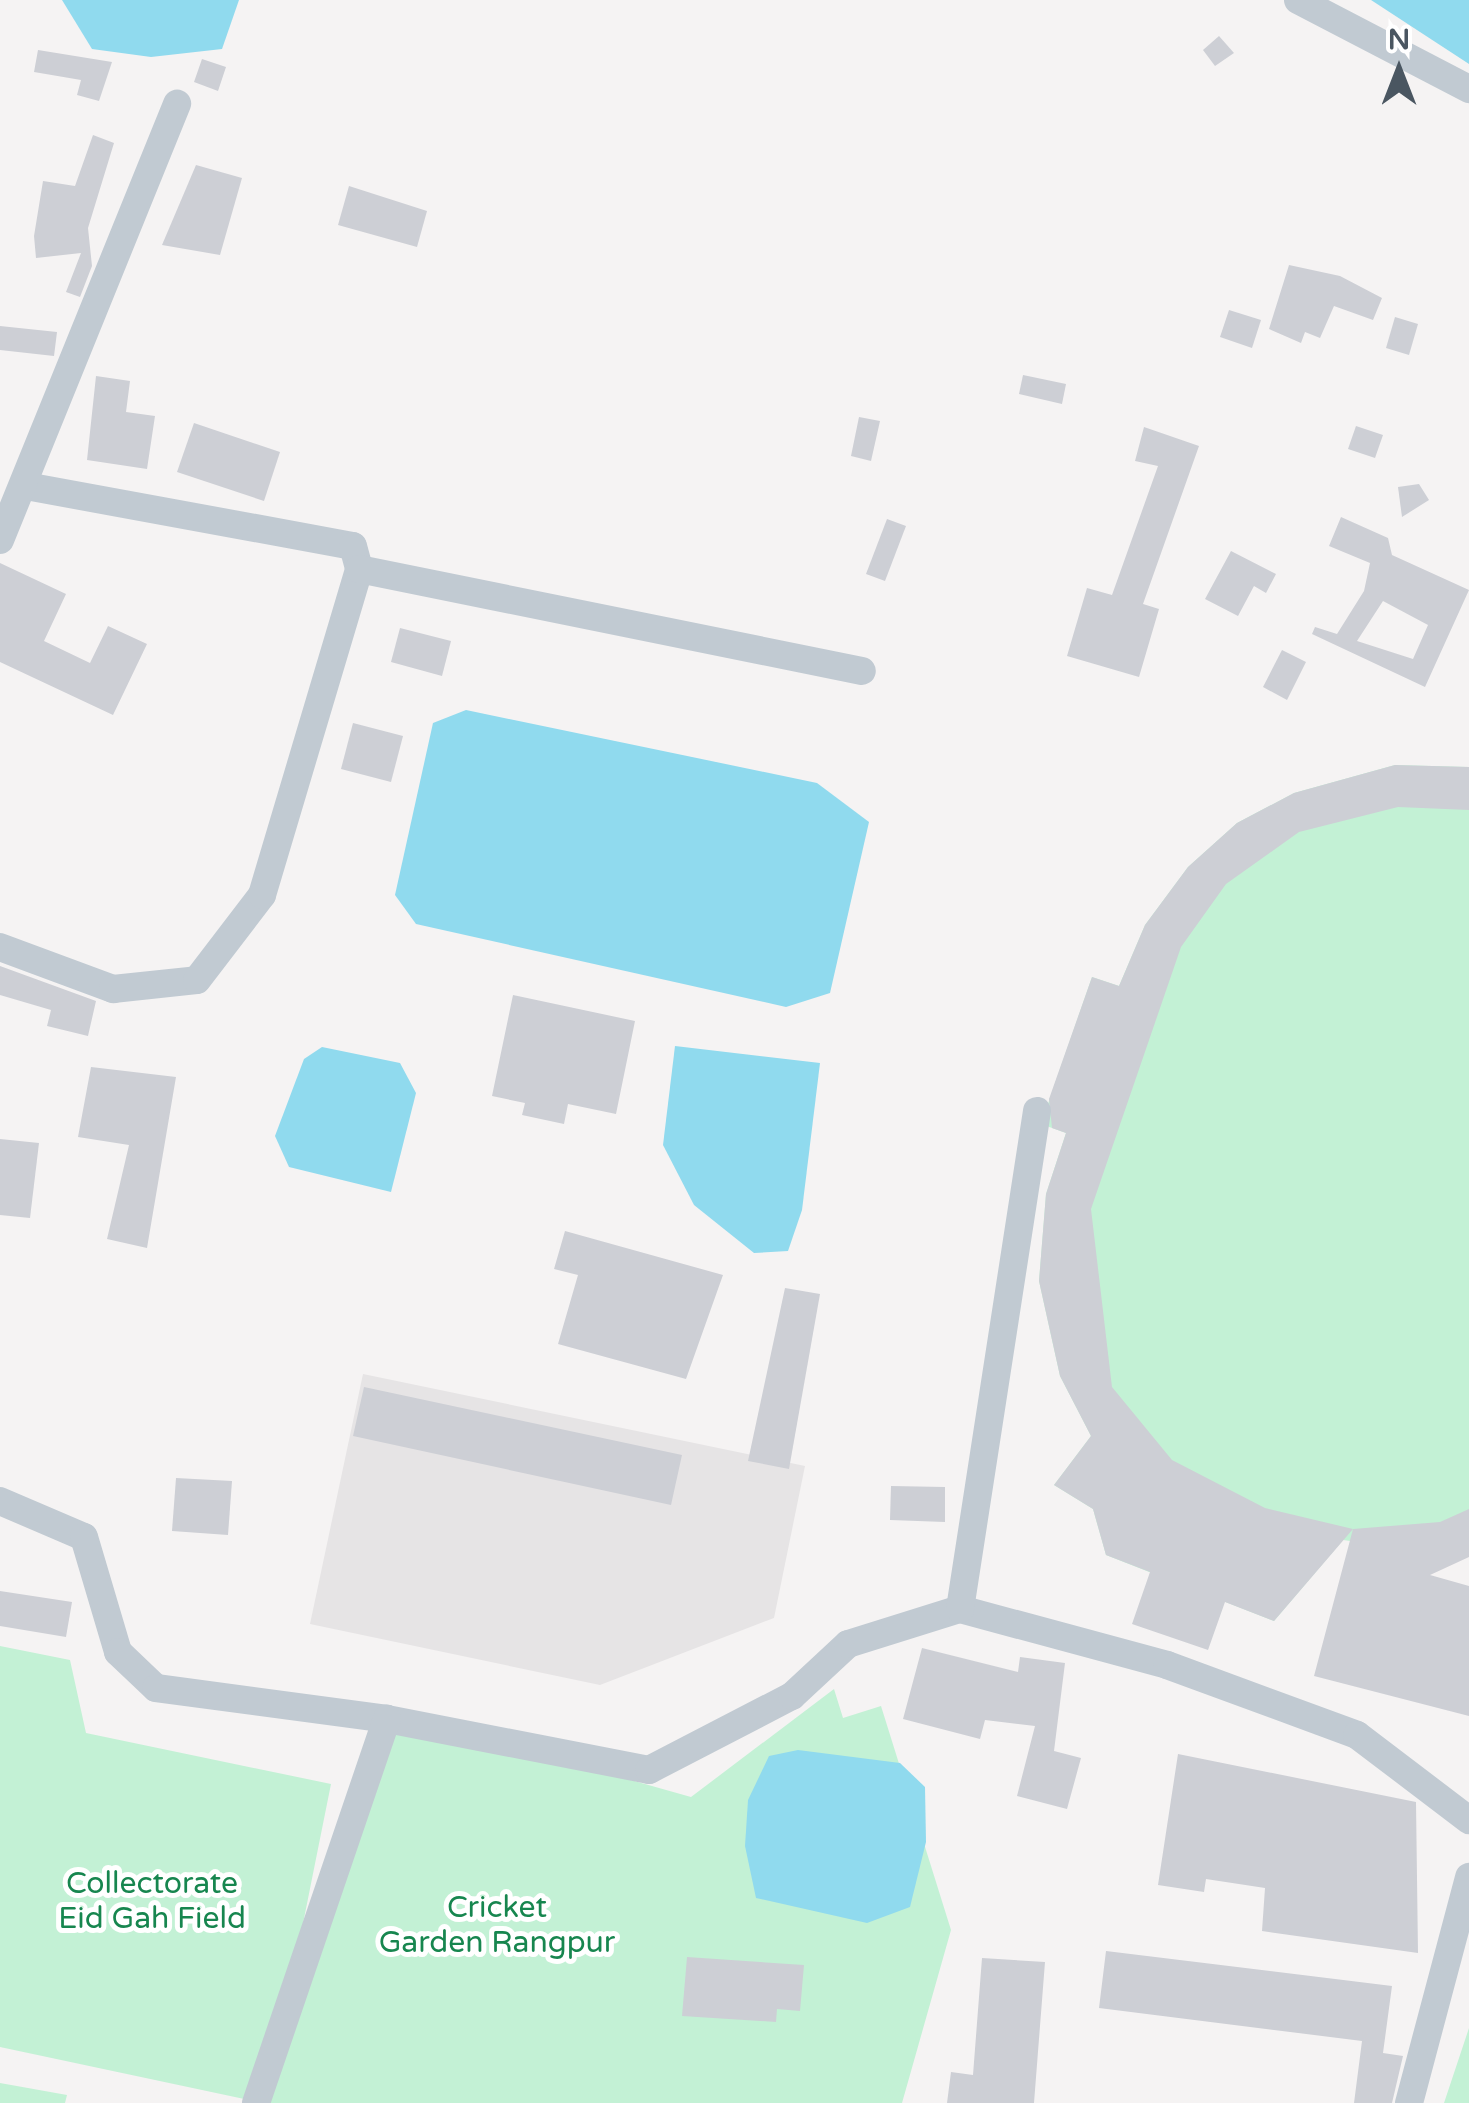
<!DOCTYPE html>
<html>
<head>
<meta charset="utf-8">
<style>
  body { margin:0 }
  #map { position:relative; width:1469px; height:2103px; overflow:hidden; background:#f5f3f3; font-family:"Varela Round",sans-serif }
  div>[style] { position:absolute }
  .education>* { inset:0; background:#e6e4e5 }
  .green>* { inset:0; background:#c3f1d5 }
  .water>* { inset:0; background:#90daee }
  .building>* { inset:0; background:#cdcfd5 }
  .minor>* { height:28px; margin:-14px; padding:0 14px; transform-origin:14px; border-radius:14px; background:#c1cad2 }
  span { translate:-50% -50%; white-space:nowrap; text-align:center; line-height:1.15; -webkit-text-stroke:10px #fff; paint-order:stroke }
  .park-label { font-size:30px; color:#17864f }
  .north { position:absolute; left:1349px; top:20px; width:100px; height:100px; -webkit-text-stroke:8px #fff; paint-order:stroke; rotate:0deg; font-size:28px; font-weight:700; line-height:40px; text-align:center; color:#4a5661 }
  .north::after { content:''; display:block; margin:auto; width:35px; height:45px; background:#4a5661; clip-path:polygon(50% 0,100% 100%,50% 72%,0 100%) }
</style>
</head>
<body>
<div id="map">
  <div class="education">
    <i style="clip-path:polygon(363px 1374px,805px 1466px,774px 1618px,600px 1685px,310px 1624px)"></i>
  </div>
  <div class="green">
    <i style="clip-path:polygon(1395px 765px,1469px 767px,1469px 1557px,1343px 1540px,1274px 1621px,1106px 1555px,1093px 1509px,1054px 1485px,1091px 1436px,1060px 1376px,1039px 1281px,1046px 1194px,1066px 1133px,1041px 1124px,1092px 977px,1119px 986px,1145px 925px,1188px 867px,1237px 823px,1294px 793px)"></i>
    <i style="clip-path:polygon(0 1646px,70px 1660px,86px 1733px,331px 1784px,277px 2053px,375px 1708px,691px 1797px,834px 1689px,843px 1718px,881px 1706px,951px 1930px,902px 2103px,263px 2103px,0 2047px)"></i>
    <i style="clip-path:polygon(1469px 2028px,1469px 2103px,1444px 2103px)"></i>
    <i style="clip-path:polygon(0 2083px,67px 2095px,65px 2103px,0 2103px)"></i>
  </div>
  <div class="water">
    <i style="clip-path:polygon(62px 0,239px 0,222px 49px,151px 57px,92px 49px)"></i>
    <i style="clip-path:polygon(1371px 0,1469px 0,1469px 64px)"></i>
    <i style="clip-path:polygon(466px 710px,817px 783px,869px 822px,830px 993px,786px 1007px,416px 924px,395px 895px,433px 723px)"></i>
    <i style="clip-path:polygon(675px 1046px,820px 1063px,802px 1210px,788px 1251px,754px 1253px,694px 1205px,663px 1145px)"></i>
    <i style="clip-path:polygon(322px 1047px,400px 1063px,416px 1093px,391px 1192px,289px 1167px,275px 1136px,304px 1059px)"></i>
    <i style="clip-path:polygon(798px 1750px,900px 1763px,925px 1787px,926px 1842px,910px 1907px,867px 1923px,756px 1898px,745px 1846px,748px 1800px,769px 1756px)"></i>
  </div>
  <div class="building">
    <i style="clip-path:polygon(1219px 36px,1234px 53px,1215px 66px,1203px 50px)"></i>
    <i style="clip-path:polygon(38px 50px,112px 62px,99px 101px,77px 95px,81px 80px,34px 72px)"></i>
    <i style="clip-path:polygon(202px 59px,226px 67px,218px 91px,194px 82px)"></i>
    <i style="clip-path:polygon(93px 135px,114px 143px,88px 228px,92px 266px,80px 297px,66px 292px,81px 253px,36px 258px,34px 236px,43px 181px,75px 186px)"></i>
    <i style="clip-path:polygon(196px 165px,242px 178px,220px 255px,162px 245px)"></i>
    <i style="clip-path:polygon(349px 186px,427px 211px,417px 247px,338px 225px)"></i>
    <i style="clip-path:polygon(1289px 265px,1340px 276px,1382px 298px,1373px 320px,1334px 306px,1320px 338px,1305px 332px,1301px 343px,1269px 329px)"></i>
    <i style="clip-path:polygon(1229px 310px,1261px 320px,1252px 348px,1220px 337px)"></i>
    <i style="clip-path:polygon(1395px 317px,1418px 324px,1409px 355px,1386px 348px)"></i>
    <i style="clip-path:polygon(0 326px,57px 332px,54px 356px,0 350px)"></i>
    <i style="clip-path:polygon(1023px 375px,1066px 384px,1062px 404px,1019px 394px)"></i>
    <i style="clip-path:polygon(96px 376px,130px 381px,126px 412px,155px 416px,147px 469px,87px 460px)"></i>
    <i style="clip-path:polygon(859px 417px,880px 421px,871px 461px,851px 456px)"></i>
    <i style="clip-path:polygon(194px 423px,280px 452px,264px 501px,177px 472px)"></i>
    <i style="clip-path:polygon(1356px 426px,1383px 435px,1375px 458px,1348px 449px)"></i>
    <i style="clip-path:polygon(1144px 427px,1199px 446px,1143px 604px,1159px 609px,1139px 677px,1067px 656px,1087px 588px,1112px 595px,1158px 466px,1135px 461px)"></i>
    <i style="clip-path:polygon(1419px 484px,1429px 500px,1402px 517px,1398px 487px)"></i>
    <i style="clip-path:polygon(evenodd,1341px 517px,1388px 538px,1392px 555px,1469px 590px,1425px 687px,1312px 634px,1315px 627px,1337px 634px,1364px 591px,1370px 563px,1329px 546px,1341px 517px,1383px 601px,1428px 625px,1413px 659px,1357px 641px,1383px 601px)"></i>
    <i style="clip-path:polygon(887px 519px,906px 526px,885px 581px,866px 574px)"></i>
    <i style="clip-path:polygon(1231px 551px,1276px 574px,1266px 593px,1254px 586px,1238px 616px,1205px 599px)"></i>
    <i style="clip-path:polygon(0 563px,66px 594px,44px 641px,90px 663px,108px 626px,147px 644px,113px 715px,0 662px)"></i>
    <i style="clip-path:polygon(400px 628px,451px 641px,442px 676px,391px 662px)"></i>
    <i style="clip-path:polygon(1282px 650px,1306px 662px,1287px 700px,1263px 687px)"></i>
    <i style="clip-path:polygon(353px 723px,403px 736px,391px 782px,341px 769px)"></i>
    <i style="clip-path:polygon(1395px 765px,1469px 767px,1469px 810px,1398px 807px,1299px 832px,1226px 884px,1181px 947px,1091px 1209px,1112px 1387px,1172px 1460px,1265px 1508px,1353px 1529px,1274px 1621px,1225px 1602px,1208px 1650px,1132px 1624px,1150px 1572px,1106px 1555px,1093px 1509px,1054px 1485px,1091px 1436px,1060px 1376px,1039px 1281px,1046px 1194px,1066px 1133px,1052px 1128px,1049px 1099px,1092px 977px,1119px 986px,1145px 925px,1188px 867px,1237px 823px,1294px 793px)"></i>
    <i style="clip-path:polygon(0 966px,96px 1001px,88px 1036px,47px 1026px,51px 1010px,0 995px)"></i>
    <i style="clip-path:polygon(513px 995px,635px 1021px,616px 1114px,568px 1104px,564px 1124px,522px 1115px,525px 1103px,492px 1096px)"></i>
    <i style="clip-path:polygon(91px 1067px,176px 1077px,147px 1248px,107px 1239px,129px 1145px,78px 1137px)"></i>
    <i style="clip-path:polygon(0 1139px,39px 1143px,30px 1218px,0 1215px)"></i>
    <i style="clip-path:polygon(565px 1231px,723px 1275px,686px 1379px,558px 1344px,578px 1275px,554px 1269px)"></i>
    <i style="clip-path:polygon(785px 1288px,820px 1294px,789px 1469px,748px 1461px)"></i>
    <i style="clip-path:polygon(364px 1387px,682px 1455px,671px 1505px,353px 1436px)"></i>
    <i style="clip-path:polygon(176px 1478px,232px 1481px,228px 1535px,172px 1531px)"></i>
    <i style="clip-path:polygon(891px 1486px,945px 1487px,945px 1522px,890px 1520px)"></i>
    <i style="clip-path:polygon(1469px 1509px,1469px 1557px,1430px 1575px,1469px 1586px,1469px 1716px,1314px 1676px,1353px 1529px,1440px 1522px)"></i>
    <i style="clip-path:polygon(0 1591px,72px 1602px,66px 1637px,0 1626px)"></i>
    <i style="clip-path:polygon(922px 1648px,1018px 1672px,1020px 1657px,1065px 1663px,1054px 1751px,1081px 1758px,1067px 1809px,1017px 1796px,1035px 1726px,985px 1720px,980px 1739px,903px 1719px)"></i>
    <i style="clip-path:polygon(1178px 1754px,1416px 1802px,1418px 1953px,1262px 1931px,1265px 1888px,1206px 1879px,1204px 1892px,1158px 1885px)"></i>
    <i style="clip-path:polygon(1106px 1951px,1392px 1986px,1383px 2053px,1403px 2056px,1392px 2103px,1354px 2103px,1362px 2041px,1099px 2008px)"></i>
    <i style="clip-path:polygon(687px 1957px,804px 1965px,800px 2011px,777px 2009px,776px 2022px,682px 2016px)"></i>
    <i style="clip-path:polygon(982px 1958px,1045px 1962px,1034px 2103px,947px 2103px,951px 2072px,973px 2075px)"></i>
  </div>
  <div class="minor">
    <i style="left:1298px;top:0;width:193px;rotate:27.5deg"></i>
    <i style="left:26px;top:486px;width:332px;rotate:10.4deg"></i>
    <i style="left:353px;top:546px;width:24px;rotate:75deg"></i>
    <i style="left:0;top:540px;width:471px;rotate:-67.9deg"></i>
    <i style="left:0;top:947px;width:121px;rotate:20.4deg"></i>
    <i style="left:113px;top:989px;width:84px;rotate:-6.1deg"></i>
    <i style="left:197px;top:980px;width:107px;rotate:-52.6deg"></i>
    <i style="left:262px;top:895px;width:340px;rotate:-73.4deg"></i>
    <i style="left:359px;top:569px;width:513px;rotate:11.46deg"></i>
    <i style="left:0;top:1501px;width:91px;rotate:23.2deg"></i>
    <i style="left:84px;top:1537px;width:120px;rotate:73.5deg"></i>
    <i style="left:118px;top:1652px;width:52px;rotate:43.5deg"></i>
    <i style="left:156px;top:1688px;width:233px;rotate:7.6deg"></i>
    <i style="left:387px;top:1719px;width:267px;rotate:11deg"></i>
    <i style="left:649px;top:1770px;width:161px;rotate:-27.4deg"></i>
    <i style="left:792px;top:1696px;width:76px;rotate:-42.9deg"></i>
    <i style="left:848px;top:1644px;width:117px;rotate:-17.4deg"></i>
    <i style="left:960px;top:1609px;width:214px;rotate:15.1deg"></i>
    <i style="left:1167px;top:1665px;width:202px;rotate:20.2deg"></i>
    <i style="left:1357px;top:1735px;width:141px;rotate:37.2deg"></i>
    <i style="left:960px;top:1609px;width:504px;rotate:-81.21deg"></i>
    <i style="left:256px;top:2103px;width:406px;rotate:-71.2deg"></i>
    <i style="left:1409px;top:2103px;width:234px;rotate:-75.1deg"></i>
  </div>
  <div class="park-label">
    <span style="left:152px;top:1901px">Collectorate<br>Eid Gah Field</span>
    <span style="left:497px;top:1925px">Cricket<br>Garden Rangpur</span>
  </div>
  <div class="north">N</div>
</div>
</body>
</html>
